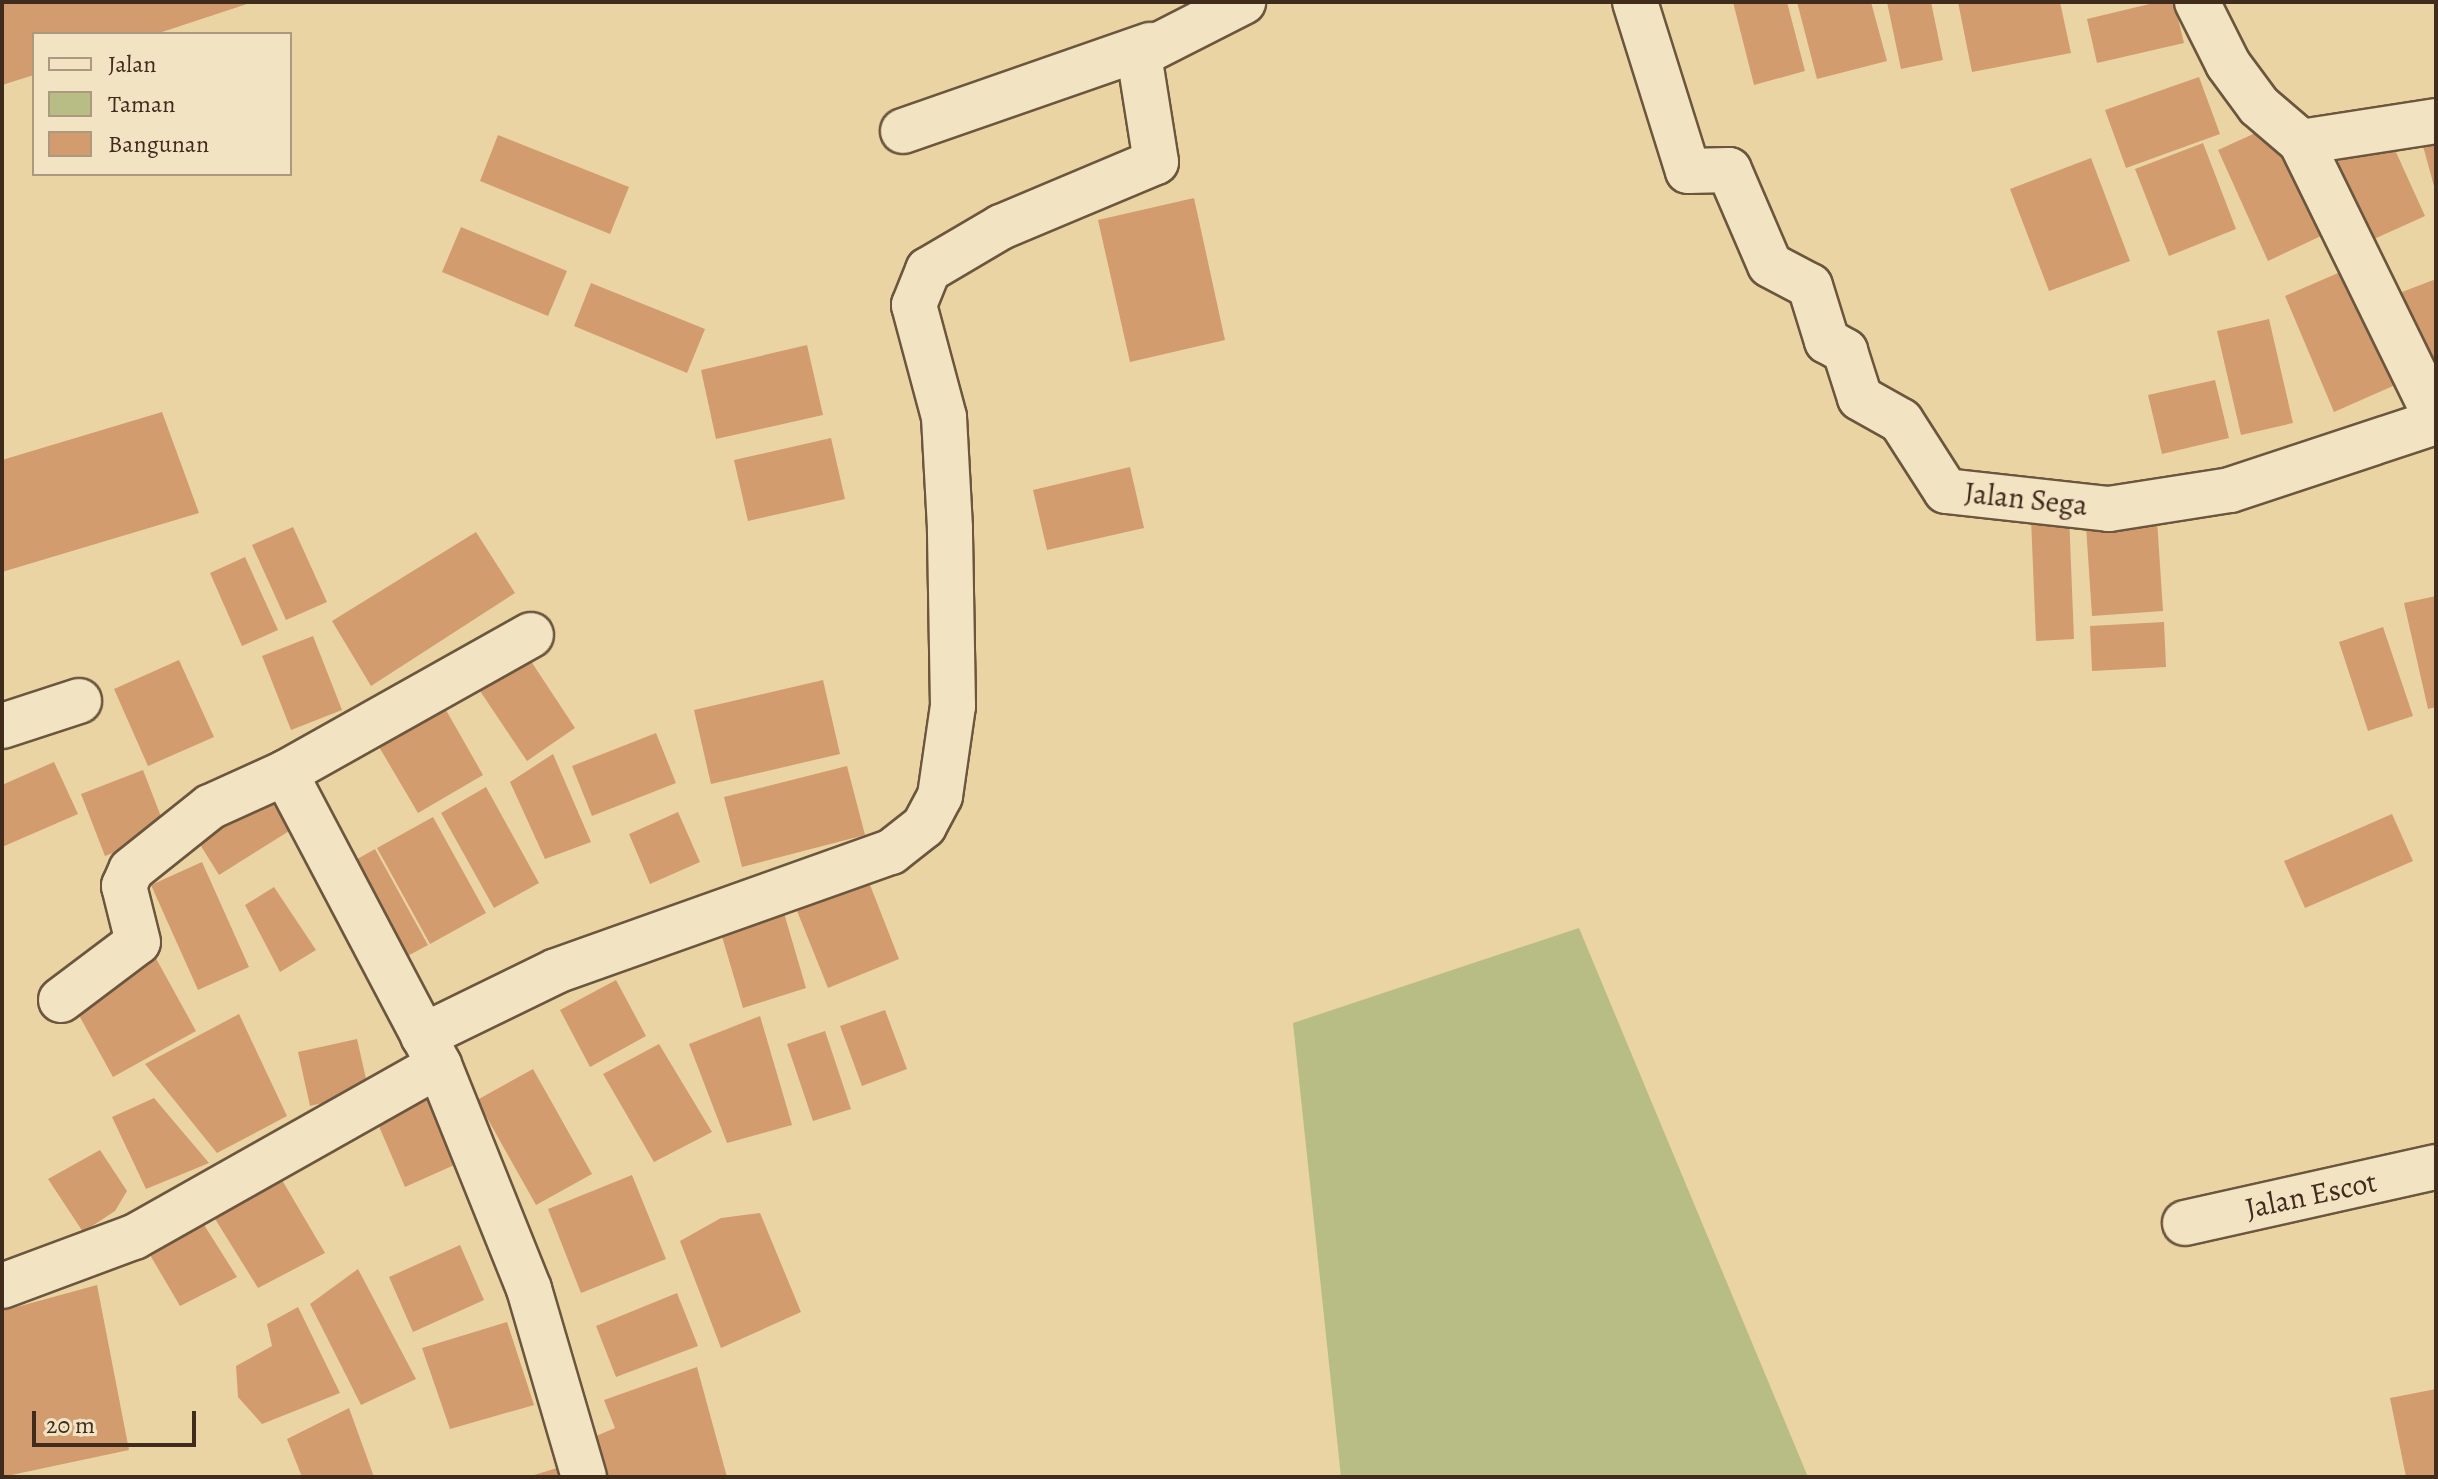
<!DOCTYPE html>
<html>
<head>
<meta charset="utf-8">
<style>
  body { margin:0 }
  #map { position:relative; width:2438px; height:1479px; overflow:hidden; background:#ebd4a3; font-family:Alegreya,serif }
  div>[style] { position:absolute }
  .green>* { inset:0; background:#b8bd85 }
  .building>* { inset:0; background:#d29c6e }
  .roads { filter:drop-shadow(2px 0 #6b563e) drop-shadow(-2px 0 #6b563e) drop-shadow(0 2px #6b563e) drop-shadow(0 -2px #6b563e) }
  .minor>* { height:44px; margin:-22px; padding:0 22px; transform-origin:22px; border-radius:22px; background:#f2e3c3 }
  span { translate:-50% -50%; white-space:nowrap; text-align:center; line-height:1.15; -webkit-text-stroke:8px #f2e3c3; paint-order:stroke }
  .street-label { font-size:30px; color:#402c1d }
  .frame { position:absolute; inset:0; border:4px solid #402c1d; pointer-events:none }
  .legend { position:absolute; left:32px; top:32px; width:260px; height:144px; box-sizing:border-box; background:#f2e3c3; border:2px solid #ab9a81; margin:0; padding:10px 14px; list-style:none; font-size:24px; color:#402c1d }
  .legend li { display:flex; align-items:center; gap:16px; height:40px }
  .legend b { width:40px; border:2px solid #ab9a81 }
  .scale { position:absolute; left:32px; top:1411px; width:164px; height:36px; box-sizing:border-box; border:4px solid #402c1d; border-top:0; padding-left:10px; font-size:24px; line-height:28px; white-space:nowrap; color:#402c1d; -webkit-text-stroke:6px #f2e3c3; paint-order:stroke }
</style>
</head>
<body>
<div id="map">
  <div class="green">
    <i style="clip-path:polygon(1579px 928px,1808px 1477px,1341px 1477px,1293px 1023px)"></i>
  </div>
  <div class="building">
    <i style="clip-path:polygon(2px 2px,250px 2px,250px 3px,156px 34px,34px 34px,34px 75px,2px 85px)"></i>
    <i style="clip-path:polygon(1733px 2px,1787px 2px,1805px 71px,1754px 85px)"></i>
    <i style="clip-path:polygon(1797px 2px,1871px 2px,1887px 61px,1817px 79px)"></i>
    <i style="clip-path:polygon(1887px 2px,1931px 2px,1943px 60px,1901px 69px)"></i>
    <i style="clip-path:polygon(1958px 2px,2060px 2px,2071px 53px,1972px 72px)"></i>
    <i style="clip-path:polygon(2158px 2px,2174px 2px,2184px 43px,2097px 63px,2087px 19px)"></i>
    <i style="clip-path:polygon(2199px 77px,2220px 134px,2126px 168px,2105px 110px)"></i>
    <i style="clip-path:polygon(2273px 125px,2323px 235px,2268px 261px,2218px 150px)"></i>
    <i style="clip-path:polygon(2436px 130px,2436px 190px,2435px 190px,2420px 135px)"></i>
    <i style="clip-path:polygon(498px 135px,629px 187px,610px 234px,480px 181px)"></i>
    <i style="clip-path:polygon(2390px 139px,2425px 216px,2363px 244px,2328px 166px)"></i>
    <i style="clip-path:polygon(2203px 143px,2236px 229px,2169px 256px,2135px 169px)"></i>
    <i style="clip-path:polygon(2091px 158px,2130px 261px,2049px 291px,2010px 189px)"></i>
    <i style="clip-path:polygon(1194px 198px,1225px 340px,1130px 362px,1098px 220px)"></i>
    <i style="clip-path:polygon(461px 227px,567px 271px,548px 316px,442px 272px)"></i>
    <i style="clip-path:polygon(2352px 267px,2402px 382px,2334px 412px,2285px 296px)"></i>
    <i style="clip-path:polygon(2436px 279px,2436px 364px,2432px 366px,2402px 292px)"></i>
    <i style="clip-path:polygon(591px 283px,705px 329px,687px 373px,574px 326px)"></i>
    <i style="clip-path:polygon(2269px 319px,2293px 423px,2241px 435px,2217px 331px)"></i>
    <i style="clip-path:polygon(807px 345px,823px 415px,716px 439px,701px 370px)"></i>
    <i style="clip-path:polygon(2215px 380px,2229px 438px,2162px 454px,2148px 395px)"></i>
    <i style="clip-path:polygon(162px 412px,199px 513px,2px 572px,2px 460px)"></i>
    <i style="clip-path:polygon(831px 438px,845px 499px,748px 521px,734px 460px)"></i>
    <i style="clip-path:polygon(1130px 467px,1144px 528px,1047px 550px,1033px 490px)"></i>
    <i style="clip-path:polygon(2069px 515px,2074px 639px,2036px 641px,2031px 518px)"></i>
    <i style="clip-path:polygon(2157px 520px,2163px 611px,2092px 616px,2086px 526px)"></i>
    <i style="clip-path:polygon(293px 527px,327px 602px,286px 620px,252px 545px)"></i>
    <i style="clip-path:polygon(476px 532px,515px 593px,371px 686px,332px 621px)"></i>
    <i style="clip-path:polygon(245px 557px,278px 630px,242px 646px,210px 573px)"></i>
    <i style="clip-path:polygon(2436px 596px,2436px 707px,2428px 709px,2404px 603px)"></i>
    <i style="clip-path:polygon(2164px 622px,2166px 667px,2092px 671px,2090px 626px)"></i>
    <i style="clip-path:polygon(2383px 627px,2413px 716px,2368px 731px,2339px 642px)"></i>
    <i style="clip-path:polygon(313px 636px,342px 710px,291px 730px,262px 656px)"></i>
    <i style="clip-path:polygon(521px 646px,575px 728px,527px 761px,472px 679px)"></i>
    <i style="clip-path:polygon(179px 660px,214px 737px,148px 766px,114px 689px)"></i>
    <i style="clip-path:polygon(823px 680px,840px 754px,711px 784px,694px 710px)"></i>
    <i style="clip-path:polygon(438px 696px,483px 775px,418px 813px,372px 735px)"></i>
    <i style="clip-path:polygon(656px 733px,676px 783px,592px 816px,572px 766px)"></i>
    <i style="clip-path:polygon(553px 754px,591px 842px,545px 859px,510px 782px)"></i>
    <i style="clip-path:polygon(54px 762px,78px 814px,2px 847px,2px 785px)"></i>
    <i style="clip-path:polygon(847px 766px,865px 835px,742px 867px,724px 797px)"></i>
    <i style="clip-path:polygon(143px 770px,167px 832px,105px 856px,81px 794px)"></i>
    <i style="clip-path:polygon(279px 786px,302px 823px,219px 875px,196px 838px)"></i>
    <i style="clip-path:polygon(486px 787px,539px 883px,494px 908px,441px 813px)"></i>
    <i style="clip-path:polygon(678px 812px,700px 862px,650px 884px,629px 834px)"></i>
    <i style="clip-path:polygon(2392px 814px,2413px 861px,2305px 908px,2284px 861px)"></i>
    <i style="clip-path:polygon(433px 817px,486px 913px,430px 944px,377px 848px)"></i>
    <i style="clip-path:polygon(375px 849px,428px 945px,391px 965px,338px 870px)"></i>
    <i style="clip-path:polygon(202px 862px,249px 967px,198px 990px,151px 885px)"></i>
    <i style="clip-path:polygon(863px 867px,899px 959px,828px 988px,791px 896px)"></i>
    <i style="clip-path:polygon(274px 887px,316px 950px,280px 972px,245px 905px)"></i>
    <i style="clip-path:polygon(779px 896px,806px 988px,743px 1008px,716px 916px)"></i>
    <i style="clip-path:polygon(153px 953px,196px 1031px,113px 1077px,70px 999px)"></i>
    <i style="clip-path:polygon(616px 980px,646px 1036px,590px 1067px,560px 1010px)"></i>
    <i style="clip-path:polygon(885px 1010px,907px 1069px,862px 1086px,840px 1026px)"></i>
    <i style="clip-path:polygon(239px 1014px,287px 1116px,217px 1153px,145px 1064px)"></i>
    <i style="clip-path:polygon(760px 1016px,792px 1125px,727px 1143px,689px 1044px)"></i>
    <i style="clip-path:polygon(825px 1031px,851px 1109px,813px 1121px,787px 1044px)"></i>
    <i style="clip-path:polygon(357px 1039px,369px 1092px,310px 1106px,298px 1052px)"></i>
    <i style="clip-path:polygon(659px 1044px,712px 1132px,654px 1162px,603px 1074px)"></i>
    <i style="clip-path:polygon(533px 1069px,592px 1174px,536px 1205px,477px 1100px)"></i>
    <i style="clip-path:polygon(440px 1089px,470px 1158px,405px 1187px,375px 1117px)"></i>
    <i style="clip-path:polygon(154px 1098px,209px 1163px,146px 1189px,112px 1117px)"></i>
    <i style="clip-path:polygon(100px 1150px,127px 1191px,115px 1211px,83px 1232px,48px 1179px)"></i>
    <i style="clip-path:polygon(279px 1175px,325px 1253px,258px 1288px,212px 1214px)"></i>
    <i style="clip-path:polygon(632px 1175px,666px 1259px,581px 1293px,548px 1209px)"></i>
    <i style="clip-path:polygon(194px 1209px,237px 1277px,180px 1306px,143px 1243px)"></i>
    <i style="clip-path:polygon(760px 1213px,801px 1312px,721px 1348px,680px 1241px,721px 1218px)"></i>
    <i style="clip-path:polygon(460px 1245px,484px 1300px,413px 1332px,389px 1277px)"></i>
    <i style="clip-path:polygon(358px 1269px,416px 1379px,361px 1405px,310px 1304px)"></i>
    <i style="clip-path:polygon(97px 1285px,129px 1450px,2px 1477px,2px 1311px)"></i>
    <i style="clip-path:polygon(677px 1293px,698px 1346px,616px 1377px,596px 1326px)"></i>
    <i style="clip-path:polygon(298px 1307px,340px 1393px,262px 1424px,238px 1397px,236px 1366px,272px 1346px,267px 1324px)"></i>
    <i style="clip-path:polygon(507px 1322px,534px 1405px,450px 1429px,422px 1348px)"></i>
    <i style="clip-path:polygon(697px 1367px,727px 1477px,595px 1477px,582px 1442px,615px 1428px,604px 1400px)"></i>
    <i style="clip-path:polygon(2436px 1389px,2436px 1477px,2406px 1477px,2390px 1398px)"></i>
    <i style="clip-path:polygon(349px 1408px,374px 1477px,302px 1477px,287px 1439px)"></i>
    <i style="clip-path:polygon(570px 1464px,574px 1477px,531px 1477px,531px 1476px)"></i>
  </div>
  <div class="roads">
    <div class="minor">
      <i style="left:1635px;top:2px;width:177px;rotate:72.6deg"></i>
      <i style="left:1688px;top:171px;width:41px;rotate:-1.4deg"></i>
      <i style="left:1729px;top:170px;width:103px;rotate:66.7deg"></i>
      <i style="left:1770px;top:265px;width:45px;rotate:27.7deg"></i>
      <i style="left:1810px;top:286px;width:58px;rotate:72.8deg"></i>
      <i style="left:1827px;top:341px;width:21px;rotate:29deg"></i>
      <i style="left:1845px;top:351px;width:49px;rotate:72.3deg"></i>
      <i style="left:1860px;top:398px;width:47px;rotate:29.3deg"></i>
      <i style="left:1901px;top:421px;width:83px;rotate:57.3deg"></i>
      <i style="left:1946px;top:491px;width:164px;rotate:6.3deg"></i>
      <i style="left:2109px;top:509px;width:122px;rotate:-8.9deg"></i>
      <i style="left:2230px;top:490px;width:217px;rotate:-18.3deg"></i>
      <i style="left:2197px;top:2px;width:69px;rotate:63.4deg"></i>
      <i style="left:2228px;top:64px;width:52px;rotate:53.6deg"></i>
      <i style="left:2259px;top:106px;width:55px;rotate:40.6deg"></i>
      <i style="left:2301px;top:142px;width:307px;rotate:63.9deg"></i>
      <i style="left:903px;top:131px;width:262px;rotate:-19.2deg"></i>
      <i style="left:2301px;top:142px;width:137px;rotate:-8.8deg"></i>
      <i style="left:2px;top:726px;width:81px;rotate:-18deg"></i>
      <i style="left:285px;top:773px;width:282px;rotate:-29.3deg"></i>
      <i style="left:61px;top:1000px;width:96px;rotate:-37deg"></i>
      <i style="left:138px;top:942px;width:58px;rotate:-104deg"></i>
      <i style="left:124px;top:886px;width:17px;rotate:-66deg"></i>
      <i style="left:131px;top:870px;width:101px;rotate:-38.6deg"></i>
      <i style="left:210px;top:807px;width:82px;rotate:-24.4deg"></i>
      <i style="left:285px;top:773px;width:330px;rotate:62.2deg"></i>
      <i style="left:439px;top:1065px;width:241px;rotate:68.1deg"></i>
      <i style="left:529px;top:1289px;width:196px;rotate:73.7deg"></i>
      <i style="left:423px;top:1036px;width:148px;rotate:-26deg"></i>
      <i style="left:556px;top:971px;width:356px;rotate:-19.6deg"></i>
      <i style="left:891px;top:852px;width:42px;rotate:-38.2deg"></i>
      <i style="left:924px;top:826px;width:34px;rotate:-62deg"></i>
      <i style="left:940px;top:796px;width:91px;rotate:-81.8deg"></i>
      <i style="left:953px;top:706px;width:178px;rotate:-91deg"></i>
      <i style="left:950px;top:528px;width:111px;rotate:-93.1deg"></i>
      <i style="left:944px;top:417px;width:116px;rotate:-105deg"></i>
      <i style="left:914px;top:305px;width:38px;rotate:-68deg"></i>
      <i style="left:928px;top:270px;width:85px;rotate:-30.5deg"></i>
      <i style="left:1001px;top:227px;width:168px;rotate:-22.8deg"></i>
      <i style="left:1156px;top:162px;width:108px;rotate:-99deg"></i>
      <i style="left:1139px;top:55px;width:117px;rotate:-27deg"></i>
      <i style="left:2185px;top:1223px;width:257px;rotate:-12.6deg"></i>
      <i style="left:2px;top:1286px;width:141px;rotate:-20.4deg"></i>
      <i style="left:134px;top:1237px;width:350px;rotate:-29.4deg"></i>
    </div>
  </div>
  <div class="street-label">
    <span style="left:2026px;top:499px;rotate:6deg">Jalan Sega</span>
    <span style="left:2311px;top:1195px;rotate:-12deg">Jalan Escot</span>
  </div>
  <div class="frame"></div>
  <ul class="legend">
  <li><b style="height:10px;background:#f2e3c3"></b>Jalan</li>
  <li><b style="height:22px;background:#b8bd85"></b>Taman</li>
  <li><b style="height:22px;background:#d29c6e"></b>Bangunan</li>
  </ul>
  <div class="scale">20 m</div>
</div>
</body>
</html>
